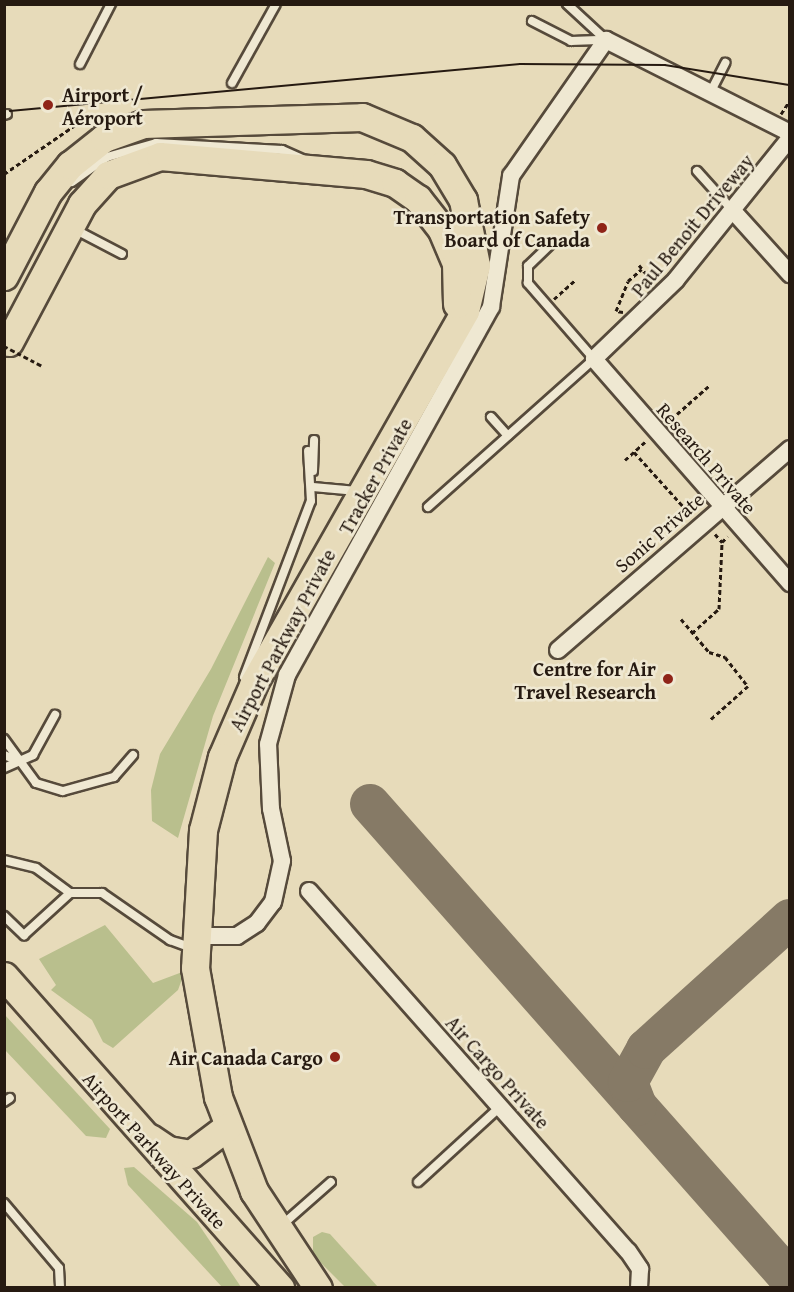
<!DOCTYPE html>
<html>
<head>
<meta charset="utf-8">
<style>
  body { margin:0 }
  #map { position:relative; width:794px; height:1292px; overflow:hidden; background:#e7dbba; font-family:"Gentium Book Plus",serif }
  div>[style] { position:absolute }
  .green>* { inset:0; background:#b9bf8d }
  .taxiway>* { height:40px; margin:-20px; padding:0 20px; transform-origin:20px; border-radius:20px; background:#867a66 }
  .path>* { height:3px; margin-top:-1.5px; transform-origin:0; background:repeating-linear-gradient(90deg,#261a11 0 4.5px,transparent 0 7.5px) }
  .roads { filter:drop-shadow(2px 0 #564a3b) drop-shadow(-2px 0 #564a3b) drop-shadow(0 2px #564a3b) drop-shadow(0 -2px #564a3b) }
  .service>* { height:8px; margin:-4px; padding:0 4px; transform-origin:4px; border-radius:4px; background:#efe8d2 }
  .minor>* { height:16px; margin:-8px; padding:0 8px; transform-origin:8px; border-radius:8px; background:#efe8d2 }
  .trunk>* { height:27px; margin:-13.5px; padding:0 13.5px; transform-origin:13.5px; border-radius:13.5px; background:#e7dbba }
  .tram>* { height:1.5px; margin:-0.75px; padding:0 0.75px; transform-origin:0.75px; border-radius:0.75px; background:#261a11 }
  .path-bridge>* { height:3px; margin-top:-1.5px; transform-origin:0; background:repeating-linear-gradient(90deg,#261a11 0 4.5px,transparent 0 7.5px) }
  .dots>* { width:16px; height:16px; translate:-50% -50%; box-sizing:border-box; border:3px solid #efe8d2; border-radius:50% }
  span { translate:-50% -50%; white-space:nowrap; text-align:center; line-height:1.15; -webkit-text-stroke:5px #efe8d2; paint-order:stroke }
  .poi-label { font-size:20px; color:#261a11; font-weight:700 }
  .left { translate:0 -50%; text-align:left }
  .right { translate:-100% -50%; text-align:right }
  .street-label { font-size:20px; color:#261a11 }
  .frame { position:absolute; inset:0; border:6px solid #261a11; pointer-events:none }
</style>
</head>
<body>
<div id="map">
  <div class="green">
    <i style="clip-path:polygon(268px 557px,275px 563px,213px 716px,178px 838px,152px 821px,151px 790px,160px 754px,211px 669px)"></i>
    <i style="clip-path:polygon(105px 925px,153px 983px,185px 971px,178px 990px,113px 1048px,103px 1042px,92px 1020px,51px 990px,56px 985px,39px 959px)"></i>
    <i style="clip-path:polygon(4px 1014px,110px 1129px,106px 1138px,86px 1136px,5px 1050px)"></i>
    <i style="clip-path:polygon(134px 1167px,197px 1222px,241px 1287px,222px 1287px,128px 1185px,124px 1168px)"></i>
    <i style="clip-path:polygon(322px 1232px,330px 1234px,378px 1287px,345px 1287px,313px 1255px,313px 1237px)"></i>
  </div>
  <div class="taxiway">
    <i style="left:370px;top:804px;width:634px;rotate:48.52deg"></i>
    <i style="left:637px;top:1106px;width:26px;rotate:-111deg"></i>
    <i style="left:628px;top:1082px;width:38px;rotate:-61deg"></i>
    <i style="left:646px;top:1049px;width:194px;rotate:-42.1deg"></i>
  </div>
  <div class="path">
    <i style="left:781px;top:114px;width:17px;rotate:-57deg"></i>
    <i style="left:4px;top:174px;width:97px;rotate:-34.5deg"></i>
    <i style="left:84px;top:119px;width:10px;rotate:-96deg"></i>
    <i style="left:639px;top:265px;width:22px;rotate:51deg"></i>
    <i style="left:554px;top:299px;width:28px;rotate:-42deg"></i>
    <i style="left:623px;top:312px;width:7px;rotate:-172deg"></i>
    <i style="left:616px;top:311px;width:32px;rotate:-68deg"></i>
    <i style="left:628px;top:281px;width:18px;rotate:-41deg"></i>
    <i style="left:677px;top:414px;width:44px;rotate:-41.3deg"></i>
    <i style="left:634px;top:452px;width:85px;rotate:47.9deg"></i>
    <i style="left:625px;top:460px;width:27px;rotate:-42deg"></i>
    <i style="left:715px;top:534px;width:11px;rotate:49deg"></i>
    <i style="left:681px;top:619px;width:43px;rotate:49.7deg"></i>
    <i style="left:709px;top:652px;width:17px;rotate:17deg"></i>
    <i style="left:725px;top:657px;width:37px;rotate:52deg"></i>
    <i style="left:748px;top:686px;width:51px;rotate:138.2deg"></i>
    <i style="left:692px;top:633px;width:36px;rotate:-42deg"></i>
    <i style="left:719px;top:609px;width:67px;rotate:-87.4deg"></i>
    <i style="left:722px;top:542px;width:8px;rotate:-45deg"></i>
  </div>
  <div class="roads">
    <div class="service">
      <i style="left:567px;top:4px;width:53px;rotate:42.7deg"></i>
      <i style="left:532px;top:21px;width:44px;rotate:27.1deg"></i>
      <i style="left:571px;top:41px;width:34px;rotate:-2deg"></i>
      <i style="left:80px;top:64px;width:68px;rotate:-62.7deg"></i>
      <i style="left:232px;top:83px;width:90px;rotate:-60.9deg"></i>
      <i style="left:710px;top:93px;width:34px;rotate:-63deg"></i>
      <i style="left:4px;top:115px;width:3px;rotate:-18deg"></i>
      <i style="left:697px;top:171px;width:54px;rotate:48deg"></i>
      <i style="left:72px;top:182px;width:43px;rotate:-35.5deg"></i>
      <i style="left:107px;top:157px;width:51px;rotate:-15.9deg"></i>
      <i style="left:156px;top:143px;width:126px;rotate:3.2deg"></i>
      <i style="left:282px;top:150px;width:24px;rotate:24deg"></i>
      <i style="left:74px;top:229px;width:54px;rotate:27.5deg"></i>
      <i style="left:491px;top:417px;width:25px;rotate:48deg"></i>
      <i style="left:313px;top:471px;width:31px;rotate:-88deg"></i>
      <i style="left:313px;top:487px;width:44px;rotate:5.2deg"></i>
      <i style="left:428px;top:507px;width:222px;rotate:-41.7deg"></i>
      <i style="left:594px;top:359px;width:101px;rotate:-131deg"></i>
      <i style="left:528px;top:283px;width:17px;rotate:-90deg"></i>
      <i style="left:528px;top:266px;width:33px;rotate:-44deg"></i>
      <i style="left:244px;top:677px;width:188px;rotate:-69.2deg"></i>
      <i style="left:311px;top:501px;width:50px;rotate:-93.4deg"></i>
      <i style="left:4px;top:739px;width:54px;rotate:54deg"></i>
      <i style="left:36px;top:783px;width:28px;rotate:17deg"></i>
      <i style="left:63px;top:791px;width:53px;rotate:-15.4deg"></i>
      <i style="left:114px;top:777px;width:29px;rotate:-49deg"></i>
      <i style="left:4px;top:755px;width:16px;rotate:22deg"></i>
      <i style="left:4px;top:768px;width:32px;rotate:-24deg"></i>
      <i style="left:33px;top:755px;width:46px;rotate:-61.2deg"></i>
      <i style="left:4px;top:860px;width:33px;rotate:14deg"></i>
      <i style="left:36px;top:868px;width:42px;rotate:36.3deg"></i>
      <i style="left:70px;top:893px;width:32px"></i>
      <i style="left:102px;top:893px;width:83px;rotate:34.7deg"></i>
      <i style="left:170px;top:940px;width:23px;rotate:20deg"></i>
      <i style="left:4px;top:916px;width:28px;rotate:44deg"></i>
      <i style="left:24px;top:935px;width:62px;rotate:-42.4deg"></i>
      <i style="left:4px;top:1102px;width:7px;rotate:-34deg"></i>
      <i style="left:418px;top:1182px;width:113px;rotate:-42.5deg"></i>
      <i style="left:4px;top:1203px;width:85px;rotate:49.8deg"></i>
      <i style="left:59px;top:1268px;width:20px;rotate:87deg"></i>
      <i style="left:282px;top:1225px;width:65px;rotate:-41.3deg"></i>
    </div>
    <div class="minor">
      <i style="left:790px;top:138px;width:182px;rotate:128.8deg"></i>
      <i style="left:676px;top:280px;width:114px;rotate:136.1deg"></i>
      <i style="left:594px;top:359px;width:298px;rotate:48.8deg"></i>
      <i style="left:734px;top:212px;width:84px;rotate:47.9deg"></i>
      <i style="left:558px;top:650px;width:307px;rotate:-40.9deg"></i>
      <i style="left:309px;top:891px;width:481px;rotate:48.5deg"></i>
      <i style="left:628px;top:1251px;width:22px;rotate:56deg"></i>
      <i style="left:640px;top:1269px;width:19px;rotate:93deg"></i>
      <i style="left:195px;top:936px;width:42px"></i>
      <i style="left:237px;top:936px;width:24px;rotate:-33deg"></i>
      <i style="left:257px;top:923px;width:26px;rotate:-53deg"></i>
      <i style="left:273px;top:902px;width:42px;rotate:-77.6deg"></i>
      <i style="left:282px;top:861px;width:53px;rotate:-101.9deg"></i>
      <i style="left:271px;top:809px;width:65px;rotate:-92.6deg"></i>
      <i style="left:268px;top:744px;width:72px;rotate:-74.6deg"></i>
      <i style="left:287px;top:675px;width:421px;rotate:-61deg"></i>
      <i style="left:491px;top:307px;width:133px;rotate:-81.3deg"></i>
      <i style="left:511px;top:176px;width:166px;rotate:-55.1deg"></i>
      <i style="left:606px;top:40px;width:206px;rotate:26.8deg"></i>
    </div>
    <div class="trunk">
      <i style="left:4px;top:276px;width:95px;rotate:-62.4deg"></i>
      <i style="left:48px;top:192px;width:35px;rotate:-51deg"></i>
      <i style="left:70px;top:165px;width:43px;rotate:-38.5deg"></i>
      <i style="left:104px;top:138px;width:41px;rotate:-19.7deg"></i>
      <i style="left:143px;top:124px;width:219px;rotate:-1.8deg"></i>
      <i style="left:362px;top:117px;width:54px;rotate:22.8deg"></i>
      <i style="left:412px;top:138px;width:40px;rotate:42deg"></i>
      <i style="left:442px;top:165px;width:41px;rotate:59deg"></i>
      <i style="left:463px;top:200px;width:66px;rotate:78.7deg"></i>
      <i style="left:476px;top:265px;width:47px;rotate:103.4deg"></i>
      <i style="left:465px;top:311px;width:428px;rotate:119.6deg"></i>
      <i style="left:254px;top:683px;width:81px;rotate:113.4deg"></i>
      <i style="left:222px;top:757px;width:75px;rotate:104.6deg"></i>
      <i style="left:203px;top:830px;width:138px;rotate:93.3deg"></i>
      <i style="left:195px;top:968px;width:131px;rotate:79.9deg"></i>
      <i style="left:218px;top:1097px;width:101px;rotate:69deg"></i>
      <i style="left:254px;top:1191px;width:116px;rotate:56.6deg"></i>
      <i style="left:9px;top:342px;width:156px;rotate:-62.1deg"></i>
      <i style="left:82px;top:204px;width:39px;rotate:-48deg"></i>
      <i style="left:108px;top:175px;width:55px;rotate:-20.1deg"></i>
      <i style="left:160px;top:156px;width:207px;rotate:5deg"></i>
      <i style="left:366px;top:174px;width:30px;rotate:17deg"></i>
      <i style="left:395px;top:183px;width:28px;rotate:35deg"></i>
      <i style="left:418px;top:199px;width:37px;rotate:52deg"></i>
      <i style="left:441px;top:228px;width:38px;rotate:67deg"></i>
      <i style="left:456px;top:263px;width:41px;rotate:88.6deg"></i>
      <i style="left:4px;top:976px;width:417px;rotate:48.5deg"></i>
      <i style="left:150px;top:1138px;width:22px;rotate:34deg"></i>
      <i style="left:168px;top:1150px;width:23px;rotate:10deg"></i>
      <i style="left:191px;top:1154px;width:45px;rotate:-36.9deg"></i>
    </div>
  </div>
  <div class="tram">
    <i style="left:10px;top:111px;width:512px;rotate:-5.27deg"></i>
    <i style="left:520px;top:64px;width:145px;rotate:0.4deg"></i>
    <i style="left:665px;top:65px;width:127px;rotate:9.1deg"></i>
  </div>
  <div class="path-bridge">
    <i style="left:4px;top:346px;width:45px;rotate:27.7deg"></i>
  </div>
  <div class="dots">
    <i style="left:48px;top:105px;background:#8f2418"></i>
    <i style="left:602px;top:228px;background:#8f2418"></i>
    <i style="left:668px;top:679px;background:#8f2418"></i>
    <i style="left:335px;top:1057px;background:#8f2418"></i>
  </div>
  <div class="poi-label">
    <span class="left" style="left:62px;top:106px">Airport /<br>Aéroport</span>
    <span class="right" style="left:590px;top:228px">Transportation Safety<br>Board of Canada</span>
    <span class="right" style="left:656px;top:680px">Centre for Air<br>Travel Research</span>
    <span class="right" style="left:323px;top:1057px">Air Canada Cargo</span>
  </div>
  <div class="street-label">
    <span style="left:692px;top:225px;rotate:-50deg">Paul Benoit Driveway</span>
    <span style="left:707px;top:458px;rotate:49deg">Research Private</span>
    <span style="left:375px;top:476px;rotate:-61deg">Tracker Private</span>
    <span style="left:659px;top:532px;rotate:-41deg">Sonic Private</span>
    <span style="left:282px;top:640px;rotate:-62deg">Airport Parkway Private</span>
    <span style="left:498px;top:1072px;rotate:48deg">Air Cargo Private</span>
    <span style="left:155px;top:1150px;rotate:48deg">Airport Parkway Private</span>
  </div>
  <div class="frame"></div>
</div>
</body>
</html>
